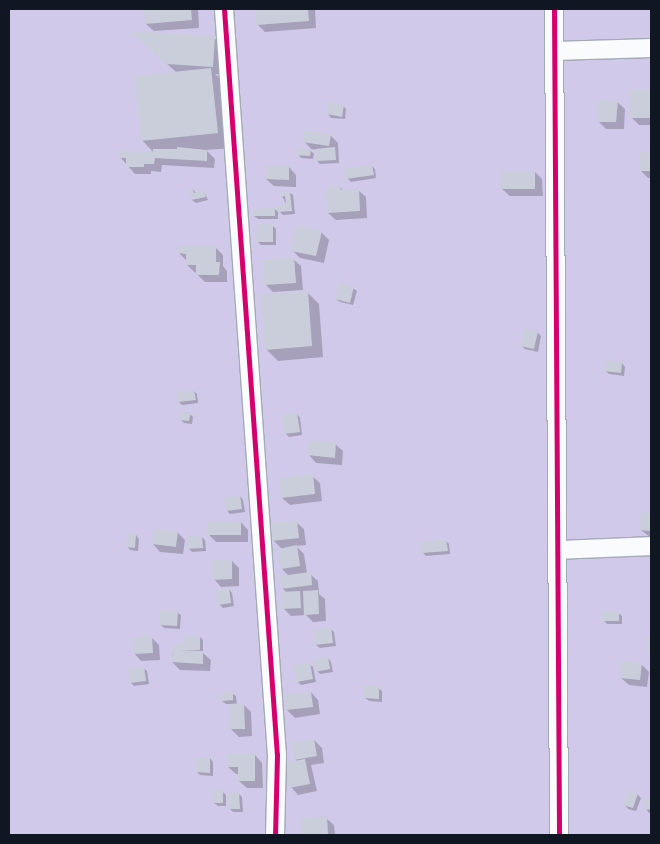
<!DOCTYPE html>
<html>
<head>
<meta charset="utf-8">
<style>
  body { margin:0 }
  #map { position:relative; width:660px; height:844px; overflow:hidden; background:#dee6f4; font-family:Inter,sans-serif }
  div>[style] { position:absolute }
  .green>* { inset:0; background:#d1c9ea }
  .shadow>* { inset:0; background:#0003 }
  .building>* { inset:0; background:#cacedb }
  .roads { filter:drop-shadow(1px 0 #a3aab5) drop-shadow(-1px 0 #a3aab5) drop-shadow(0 1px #a3aab5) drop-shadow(0 -1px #a3aab5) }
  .minor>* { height:18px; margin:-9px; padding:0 9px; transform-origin:9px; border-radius:9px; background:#fafbfd }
  .cycleway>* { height:5px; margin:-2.5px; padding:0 2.5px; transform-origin:2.5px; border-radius:2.5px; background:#d6006c }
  span { translate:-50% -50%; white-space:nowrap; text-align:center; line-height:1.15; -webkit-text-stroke:4.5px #d5e2fd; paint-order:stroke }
  .frame { position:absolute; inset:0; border:10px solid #111722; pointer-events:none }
</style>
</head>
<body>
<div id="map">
  <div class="green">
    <i style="clip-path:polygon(9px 9px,651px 9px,651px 835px,9px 835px)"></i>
  </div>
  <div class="shadow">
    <i style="clip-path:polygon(145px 9px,198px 9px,199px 28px,154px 31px,146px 24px)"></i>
    <i style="clip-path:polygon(256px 9px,315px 9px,316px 28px,265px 32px,257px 24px)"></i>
    <i style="clip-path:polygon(214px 38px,222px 45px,220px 74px,215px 74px,226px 84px,232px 148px,206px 150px,215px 159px,214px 168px,162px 165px,161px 172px,151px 171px,151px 174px,135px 174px,120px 157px,154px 153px,142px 140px,177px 73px,140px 39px)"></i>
    <i style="clip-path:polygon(631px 91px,651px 92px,651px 125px,639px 125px,631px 117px)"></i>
    <i style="clip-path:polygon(617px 102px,625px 109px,624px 129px,606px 129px,598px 121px)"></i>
    <i style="clip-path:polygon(343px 106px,346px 109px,345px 119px,331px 118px,328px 114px)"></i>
    <i style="clip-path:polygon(330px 135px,338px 143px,339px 163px,320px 164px,317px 161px,316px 150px,311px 149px,304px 141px)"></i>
    <i style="clip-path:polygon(310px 150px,314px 154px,313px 159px,301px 158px,298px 154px)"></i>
    <i style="clip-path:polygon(640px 152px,651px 153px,651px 178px,648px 178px,640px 170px)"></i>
    <i style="clip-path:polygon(372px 166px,375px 169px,376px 178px,351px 182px,347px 178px)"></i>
    <i style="clip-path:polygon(289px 167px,296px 175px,296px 187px,274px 186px,266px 179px)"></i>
    <i style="clip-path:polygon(535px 172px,542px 179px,543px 196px,510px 196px,502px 189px)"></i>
    <i style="clip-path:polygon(340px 187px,343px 191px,358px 190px,366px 197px,367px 218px,336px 220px,328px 213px)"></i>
    <i style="clip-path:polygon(192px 189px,196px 193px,204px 191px,208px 200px,196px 203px,192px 200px)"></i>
    <i style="clip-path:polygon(289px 192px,293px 195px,295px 214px,283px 215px,280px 212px,287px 206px,282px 196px)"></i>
    <i style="clip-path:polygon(274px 208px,278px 212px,278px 219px,258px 219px,254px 216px)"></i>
    <i style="clip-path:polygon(272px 225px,276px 229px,276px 245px,261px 245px,258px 242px)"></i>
    <i style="clip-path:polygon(321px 232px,329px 240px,324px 263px,300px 258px,292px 250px)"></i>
    <i style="clip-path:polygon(216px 248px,223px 255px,223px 266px,227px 271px,227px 282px,205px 282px,187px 265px,187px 261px,179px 253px)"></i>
    <i style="clip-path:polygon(293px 259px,301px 266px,303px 290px,273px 292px,266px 285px)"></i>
    <i style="clip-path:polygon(353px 288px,357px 291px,353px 305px,340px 302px,336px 299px)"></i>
    <i style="clip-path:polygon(308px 293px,319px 304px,323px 357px,278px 361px,266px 349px)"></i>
    <i style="clip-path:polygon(525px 330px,538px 333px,541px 336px,538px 352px,525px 349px,522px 346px)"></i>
    <i style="clip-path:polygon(622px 363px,625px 367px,624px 376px,609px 374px,606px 371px)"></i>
    <i style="clip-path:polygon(194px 391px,197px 394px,198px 403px,182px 405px,179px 402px)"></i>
    <i style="clip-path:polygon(190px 414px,193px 417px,192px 424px,184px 423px,180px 419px)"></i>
    <i style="clip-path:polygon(297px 414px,300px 418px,302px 435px,289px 437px,285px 433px)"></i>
    <i style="clip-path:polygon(335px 444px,343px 451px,342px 465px,316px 463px,309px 455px)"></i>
    <i style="clip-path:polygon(312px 476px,320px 483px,322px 501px,290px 505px,282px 498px)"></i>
    <i style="clip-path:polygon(240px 496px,243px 500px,245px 512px,230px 514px,227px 511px)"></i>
    <i style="clip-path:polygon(642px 513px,651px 513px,651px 538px,641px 530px)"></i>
    <i style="clip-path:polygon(241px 522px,248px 530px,248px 542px,216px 542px,209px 535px)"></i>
    <i style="clip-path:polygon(296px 522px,304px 529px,306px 545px,296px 546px,304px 554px,307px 574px,310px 574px,318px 581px,319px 594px,325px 599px,326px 621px,313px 622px,306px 615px,291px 616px,283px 608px,287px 593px,282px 588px,289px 576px,282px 569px,279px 550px,282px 549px,273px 540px)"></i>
    <i style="clip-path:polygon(177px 532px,185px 540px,183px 554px,160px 552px,153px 544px)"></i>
    <i style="clip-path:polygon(136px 535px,139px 539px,138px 551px,130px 550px,127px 546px)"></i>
    <i style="clip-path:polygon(202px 537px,205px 540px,206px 551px,192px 552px,188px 548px)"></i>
    <i style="clip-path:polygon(446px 541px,449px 544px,450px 554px,426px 556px,423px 553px)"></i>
    <i style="clip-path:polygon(231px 560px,239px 568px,239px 586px,221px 587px,214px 579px)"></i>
    <i style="clip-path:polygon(229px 589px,232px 593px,234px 606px,223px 608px,219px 604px)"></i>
    <i style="clip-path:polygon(177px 612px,181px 615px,180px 629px,164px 628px,161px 625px)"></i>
    <i style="clip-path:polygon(618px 613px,622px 616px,622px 624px,607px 624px,604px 621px)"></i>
    <i style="clip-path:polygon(330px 629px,334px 632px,336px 646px,320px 648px,316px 645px)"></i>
    <i style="clip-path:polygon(151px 637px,159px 645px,160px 660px,141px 661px,134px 653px)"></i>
    <i style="clip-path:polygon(200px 637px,203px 640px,203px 653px,211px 660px,210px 671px,180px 670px,172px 662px,173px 651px,178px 652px,176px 649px)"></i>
    <i style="clip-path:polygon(328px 658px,331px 662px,333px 672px,320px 674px,317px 671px)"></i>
    <i style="clip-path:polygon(309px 664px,313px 667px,316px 682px,301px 685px,298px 682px)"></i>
    <i style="clip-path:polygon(641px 664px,649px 672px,647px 687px,629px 685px,621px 678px)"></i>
    <i style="clip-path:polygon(143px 668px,147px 671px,149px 684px,134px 686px,131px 683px,129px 670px)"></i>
    <i style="clip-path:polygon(378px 688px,382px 691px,382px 702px,369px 701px,365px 698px)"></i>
    <i style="clip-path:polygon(311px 692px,318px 700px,320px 714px,295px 718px,287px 710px,285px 696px)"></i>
    <i style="clip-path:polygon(232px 693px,236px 696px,237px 705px,244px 705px,251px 712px,252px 736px,239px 737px,231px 729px,230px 704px,226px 704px,222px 701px)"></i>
    <i style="clip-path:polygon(314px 740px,322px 748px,324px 763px,311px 765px,317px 791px,298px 795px,291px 787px,297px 761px,295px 759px)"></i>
    <i style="clip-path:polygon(255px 755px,262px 763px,263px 788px,247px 788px,239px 781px,239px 774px,236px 774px,228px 767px)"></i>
    <i style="clip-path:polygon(210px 758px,213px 762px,213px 776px,200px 775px,197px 772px)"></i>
    <i style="clip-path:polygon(223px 792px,226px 795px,226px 806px,218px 806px,214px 803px)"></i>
    <i style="clip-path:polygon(239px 794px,242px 797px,243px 812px,233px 812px,229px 808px)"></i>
    <i style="clip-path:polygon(637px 794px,641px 798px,636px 811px,628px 809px,625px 805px)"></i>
    <i style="clip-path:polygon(651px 799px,651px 813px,649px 813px,646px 809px,645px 800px)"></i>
    <i style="clip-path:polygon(326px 818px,334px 825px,335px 835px,303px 835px,302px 819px)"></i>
  </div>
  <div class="building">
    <i style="clip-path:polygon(144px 9px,191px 9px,192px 20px,145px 24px)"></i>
    <i style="clip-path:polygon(255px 9px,308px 9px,309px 21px,256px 25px)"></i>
    <i style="clip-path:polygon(130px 31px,215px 36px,213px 67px,167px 64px)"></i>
    <i style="clip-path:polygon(211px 68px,218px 133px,141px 141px,134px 76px)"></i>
    <i style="clip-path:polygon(630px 90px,651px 90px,651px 118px,630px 118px)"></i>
    <i style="clip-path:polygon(598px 100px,618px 101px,616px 122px,597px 122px)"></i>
    <i style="clip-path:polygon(328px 102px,344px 104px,342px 117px,327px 114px)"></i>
    <i style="clip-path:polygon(304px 130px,331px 134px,329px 146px,302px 142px)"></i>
    <i style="clip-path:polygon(177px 147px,207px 150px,207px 161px,155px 158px,154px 164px,144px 164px,144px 167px,126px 167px,126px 158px,119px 158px,119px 150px,153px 152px,153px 149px,177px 149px)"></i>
    <i style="clip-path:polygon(335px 147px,336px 160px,316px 161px,315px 149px)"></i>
    <i style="clip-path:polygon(297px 148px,311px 149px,310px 156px,296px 155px)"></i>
    <i style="clip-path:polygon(639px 151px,651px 151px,651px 171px,639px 171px)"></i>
    <i style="clip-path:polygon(372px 164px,374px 175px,346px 179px,344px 168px)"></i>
    <i style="clip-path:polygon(266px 165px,289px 166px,289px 180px,265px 179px)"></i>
    <i style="clip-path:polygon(501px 171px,535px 171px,535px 189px,501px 189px)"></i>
    <i style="clip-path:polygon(340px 186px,341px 190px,359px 189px,360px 211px,327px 213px,326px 187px)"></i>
    <i style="clip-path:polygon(192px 188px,194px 193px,204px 190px,206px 197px,191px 200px,188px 189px)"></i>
    <i style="clip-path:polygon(290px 191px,292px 211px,278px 212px,278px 206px,286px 205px,285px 196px,281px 197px,280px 192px)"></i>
    <i style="clip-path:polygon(260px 207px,275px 207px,275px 216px,253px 216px,253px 209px,260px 209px)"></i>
    <i style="clip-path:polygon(257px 224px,273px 224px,273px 242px,256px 242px)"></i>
    <i style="clip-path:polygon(296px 226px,322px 231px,316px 256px,291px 251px)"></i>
    <i style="clip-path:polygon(178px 245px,216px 246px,216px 262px,220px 262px,219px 275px,196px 275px,196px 265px,186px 265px,186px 254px,178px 253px)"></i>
    <i style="clip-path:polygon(294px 257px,296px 283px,264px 285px,262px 260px)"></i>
    <i style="clip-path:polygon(339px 283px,354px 286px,350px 303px,335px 299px)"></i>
    <i style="clip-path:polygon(308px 291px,312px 346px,265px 350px,261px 295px)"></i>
    <i style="clip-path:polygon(524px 328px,538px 331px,534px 349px,520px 346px)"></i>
    <i style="clip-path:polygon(606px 360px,622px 362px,621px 373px,604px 371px)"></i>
    <i style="clip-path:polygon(194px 390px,196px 400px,178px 402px,176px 392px)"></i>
    <i style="clip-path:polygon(180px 411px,196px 414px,196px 416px,190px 415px,189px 421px,179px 420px)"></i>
    <i style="clip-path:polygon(297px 413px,300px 432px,284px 434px,281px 415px)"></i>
    <i style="clip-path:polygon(309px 440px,336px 442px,335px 458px,307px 455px)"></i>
    <i style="clip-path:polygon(313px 474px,315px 494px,281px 498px,279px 478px)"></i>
    <i style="clip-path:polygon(240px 495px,242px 509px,226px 511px,224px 497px)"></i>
    <i style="clip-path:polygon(641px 511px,651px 512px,651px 531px,640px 530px)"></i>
    <i style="clip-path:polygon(297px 520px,299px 538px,272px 541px,271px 523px)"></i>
    <i style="clip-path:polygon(208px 521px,241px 521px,241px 535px,208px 535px)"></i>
    <i style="clip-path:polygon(153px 529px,178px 531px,176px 547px,152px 544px)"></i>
    <i style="clip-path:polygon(127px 533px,136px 534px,135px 548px,126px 547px)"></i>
    <i style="clip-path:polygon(202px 535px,203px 548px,187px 549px,187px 536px)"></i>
    <i style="clip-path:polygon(446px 539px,448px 551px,422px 553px,421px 542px)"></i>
    <i style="clip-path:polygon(297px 545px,300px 566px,281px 569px,278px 549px)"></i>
    <i style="clip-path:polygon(212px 559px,232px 559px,232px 579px,212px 580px)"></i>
    <i style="clip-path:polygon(311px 572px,312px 585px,281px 589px,280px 576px)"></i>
    <i style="clip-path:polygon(229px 588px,231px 603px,218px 605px,216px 590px)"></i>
    <i style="clip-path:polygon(318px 590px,319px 614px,304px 615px,303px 591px)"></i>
    <i style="clip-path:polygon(300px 591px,301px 608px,282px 609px,281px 592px)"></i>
    <i style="clip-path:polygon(160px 610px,178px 611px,177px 626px,159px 625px)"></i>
    <i style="clip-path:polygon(619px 611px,619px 621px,602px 621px,602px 612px)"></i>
    <i style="clip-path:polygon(331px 627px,333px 643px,315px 645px,313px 630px)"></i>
    <i style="clip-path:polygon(152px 636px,153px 653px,133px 654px,132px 637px)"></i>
    <i style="clip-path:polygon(183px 636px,200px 636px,200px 650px,179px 650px,203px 651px,203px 664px,171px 662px,175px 643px,183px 643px)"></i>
    <i style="clip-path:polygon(648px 636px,651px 636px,651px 654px,648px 654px)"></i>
    <i style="clip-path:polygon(328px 657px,330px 669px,315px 672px,313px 660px)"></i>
    <i style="clip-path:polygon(622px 661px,642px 663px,640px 680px,620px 678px)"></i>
    <i style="clip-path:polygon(310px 662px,313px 679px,297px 682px,293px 665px)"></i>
    <i style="clip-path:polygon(144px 666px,146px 681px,130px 683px,128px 669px)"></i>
    <i style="clip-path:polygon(364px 686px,379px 686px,379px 699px,364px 698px)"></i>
    <i style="clip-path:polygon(233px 691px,233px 700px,221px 701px,220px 693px)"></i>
    <i style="clip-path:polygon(311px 691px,313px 707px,286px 710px,284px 695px)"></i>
    <i style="clip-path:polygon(244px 703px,245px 729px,230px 729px,229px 704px)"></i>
    <i style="clip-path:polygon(314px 739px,317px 756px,294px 760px,291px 743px)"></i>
    <i style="clip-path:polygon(227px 754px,255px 754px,255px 781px,238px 781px,238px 767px,227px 767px)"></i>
    <i style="clip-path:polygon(196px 757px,210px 757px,210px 773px,196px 772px)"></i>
    <i style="clip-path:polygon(305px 759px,310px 784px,289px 788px,284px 763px)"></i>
    <i style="clip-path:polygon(213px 790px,223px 790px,223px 803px,213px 803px)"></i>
    <i style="clip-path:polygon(628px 790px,638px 793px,633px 808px,623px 805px)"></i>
    <i style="clip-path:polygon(239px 792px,240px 809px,228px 809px,228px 793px)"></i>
    <i style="clip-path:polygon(651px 798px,651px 809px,645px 810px,644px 799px)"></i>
    <i style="clip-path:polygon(327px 816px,328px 835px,302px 835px,301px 818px)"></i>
  </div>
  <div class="roads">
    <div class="minor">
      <i style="left:224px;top:9px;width:748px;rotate:85.94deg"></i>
      <i style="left:277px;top:755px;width:80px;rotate:91.4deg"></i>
      <i style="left:554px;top:9px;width:826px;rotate:89.65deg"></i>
      <i style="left:555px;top:51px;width:96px;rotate:-1.8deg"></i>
      <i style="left:557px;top:550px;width:94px;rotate:-2.4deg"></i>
    </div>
  </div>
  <div class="cycleway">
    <i style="left:224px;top:9px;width:748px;rotate:85.94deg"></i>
    <i style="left:277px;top:755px;width:80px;rotate:91.4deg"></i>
    <i style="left:554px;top:9px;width:826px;rotate:89.65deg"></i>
  </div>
  <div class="frame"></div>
</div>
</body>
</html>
